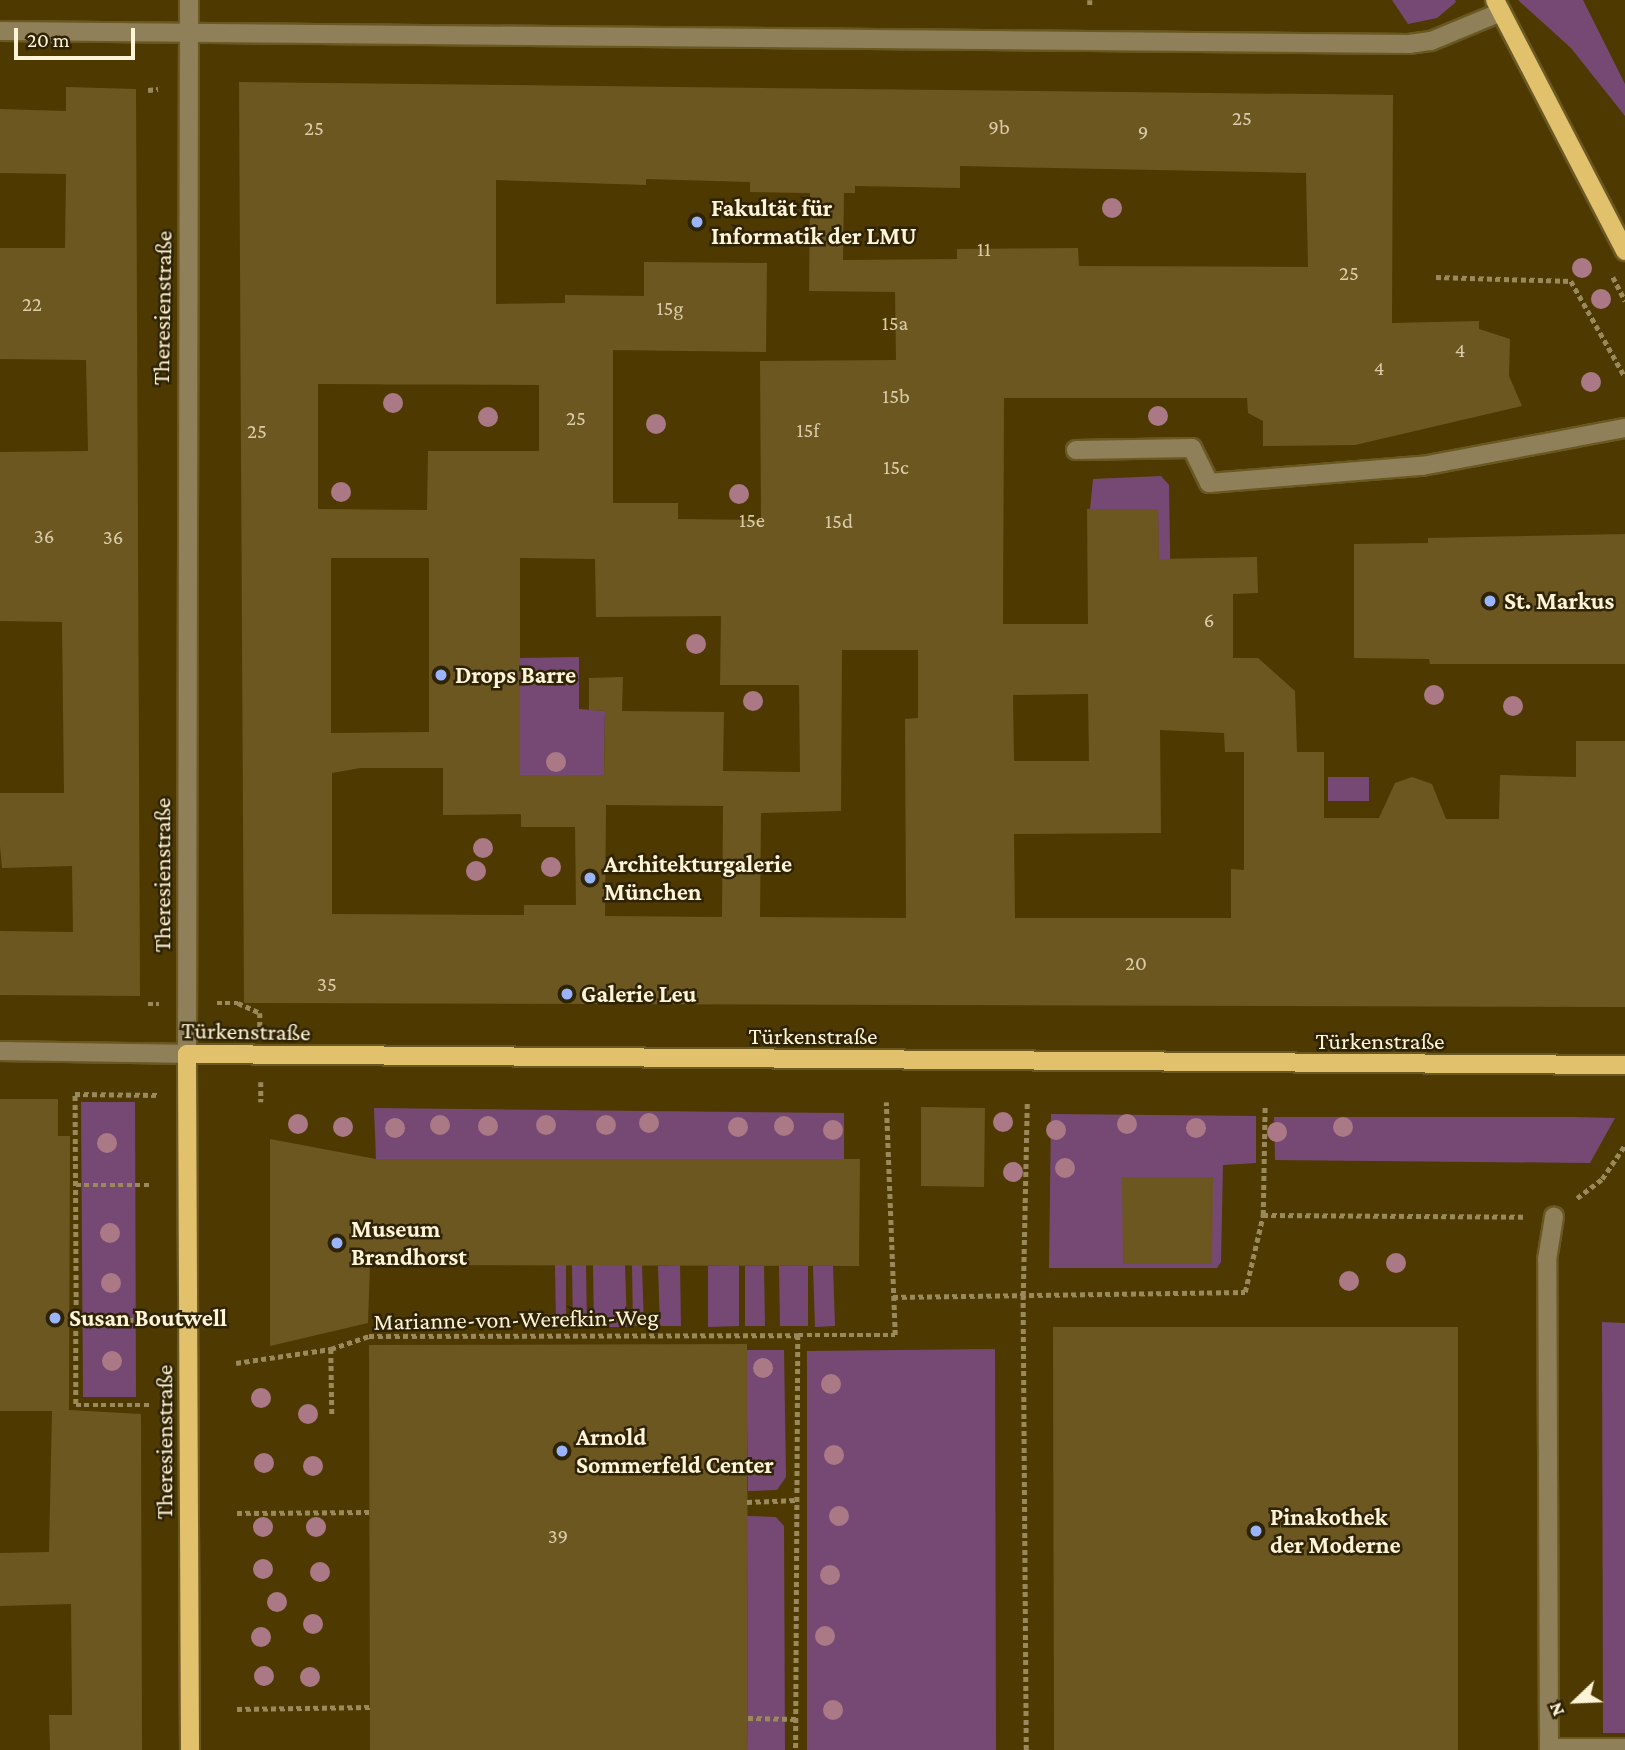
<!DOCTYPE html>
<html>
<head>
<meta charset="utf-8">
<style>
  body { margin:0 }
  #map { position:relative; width:1625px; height:1750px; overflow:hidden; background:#4e3a00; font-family:"Crimson Pro",serif }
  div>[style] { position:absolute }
  .green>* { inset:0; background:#764974 }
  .building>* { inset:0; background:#6c5720 }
  .path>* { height:4.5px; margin-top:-2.25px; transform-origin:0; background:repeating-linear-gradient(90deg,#99895c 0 5px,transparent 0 8.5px) }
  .roads { filter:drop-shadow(2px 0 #6a5823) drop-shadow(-2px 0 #6a5823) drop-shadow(0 2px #6a5823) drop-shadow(0 -2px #6a5823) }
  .minor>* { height:18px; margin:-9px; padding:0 9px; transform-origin:9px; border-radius:9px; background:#908059 }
  .major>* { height:18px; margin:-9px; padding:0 9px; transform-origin:9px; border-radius:9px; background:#e2c16d }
  .trees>* { width:20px; height:20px; margin:-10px; border-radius:50%; background:#ab7886 }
  .dots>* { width:19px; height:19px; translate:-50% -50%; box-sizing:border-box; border:4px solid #2e2305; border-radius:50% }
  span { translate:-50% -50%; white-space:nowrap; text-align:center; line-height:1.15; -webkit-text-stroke:5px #2e2305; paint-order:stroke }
  .number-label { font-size:21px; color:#daccaa }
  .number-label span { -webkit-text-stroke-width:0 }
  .poi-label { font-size:24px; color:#fff3d8; font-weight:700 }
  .left { translate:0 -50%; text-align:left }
  .street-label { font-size:24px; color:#fff3d8 }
  .north { position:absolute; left:1541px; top:1666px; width:70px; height:70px; -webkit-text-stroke:5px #2e2305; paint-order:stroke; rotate:247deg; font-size:19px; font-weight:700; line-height:28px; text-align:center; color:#fff3d8 }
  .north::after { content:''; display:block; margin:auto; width:24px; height:32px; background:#fff3d8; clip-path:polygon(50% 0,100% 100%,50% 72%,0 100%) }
  .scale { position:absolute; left:14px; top:28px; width:121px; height:32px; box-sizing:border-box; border:4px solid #fff3d8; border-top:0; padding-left:9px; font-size:21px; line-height:24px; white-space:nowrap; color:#fff3d8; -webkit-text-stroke:5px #2e2305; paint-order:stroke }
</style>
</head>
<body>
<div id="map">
  <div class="green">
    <i style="clip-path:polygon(1392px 0,1455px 0,1456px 2px,1437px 18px,1408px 24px)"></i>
    <i style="clip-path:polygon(1518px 0,1583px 0,1625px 84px,1625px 116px,1571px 48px)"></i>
    <i style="clip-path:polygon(1161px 476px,1169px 485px,1171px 613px,1159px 614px,1158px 509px,1090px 509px,1093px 479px)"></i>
    <i style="clip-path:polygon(579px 657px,579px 709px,605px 711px,604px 775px,520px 775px,520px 658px)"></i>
    <i style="clip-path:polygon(1328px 777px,1369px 777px,1369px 801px,1328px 801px)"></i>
    <i style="clip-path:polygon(81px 1102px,135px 1102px,136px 1397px,83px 1397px)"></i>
    <i style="clip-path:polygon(374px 1108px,844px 1113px,844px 1159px,376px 1159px)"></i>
    <i style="clip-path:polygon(1051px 1114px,1256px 1116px,1256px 1163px,1223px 1165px,1221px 1262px,1217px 1268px,1049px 1268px)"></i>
    <i style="clip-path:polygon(1274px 1117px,1573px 1117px,1615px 1118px,1590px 1163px,1275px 1160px)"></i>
    <i style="clip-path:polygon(555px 1265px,566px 1265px,566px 1327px,556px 1327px)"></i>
    <i style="clip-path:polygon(572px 1265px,586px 1265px,587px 1326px,573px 1326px)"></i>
    <i style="clip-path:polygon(593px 1265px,625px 1265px,627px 1327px,594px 1327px)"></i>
    <i style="clip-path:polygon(632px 1265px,642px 1265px,644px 1326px,633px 1326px)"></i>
    <i style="clip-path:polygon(680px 1265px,681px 1326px,660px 1326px,658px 1266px)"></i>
    <i style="clip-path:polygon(739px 1265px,739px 1326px,708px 1327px,708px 1266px)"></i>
    <i style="clip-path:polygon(745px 1266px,764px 1266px,765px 1326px,745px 1326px)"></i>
    <i style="clip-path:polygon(779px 1266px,808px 1266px,808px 1326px,780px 1326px)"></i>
    <i style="clip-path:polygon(813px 1266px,833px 1266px,835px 1326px,815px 1327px)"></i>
    <i style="clip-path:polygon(1602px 1322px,1625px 1323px,1625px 1733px,1603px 1733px)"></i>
    <i style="clip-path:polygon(995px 1349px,996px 1750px,807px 1750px,807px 1351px)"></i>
    <i style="clip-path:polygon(746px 1350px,784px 1350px,786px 1477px,777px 1490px,748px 1491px)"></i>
    <i style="clip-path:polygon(747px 1516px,776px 1517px,784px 1526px,785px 1750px,748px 1750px)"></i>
  </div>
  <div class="building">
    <i style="clip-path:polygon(evenodd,239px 82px,1393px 95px,1392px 323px,1479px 321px,1479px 329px,1510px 339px,1509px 376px,1522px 406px,1355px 445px,1263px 446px,1263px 421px,1248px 413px,1247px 398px,1004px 398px,1003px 624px,1088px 624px,1087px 509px,1158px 509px,1159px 559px,1257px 557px,1258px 593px,1233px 594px,1233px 658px,1258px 658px,1295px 691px,1297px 752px,1324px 752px,1324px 818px,1379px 818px,1395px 783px,1412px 777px,1432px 784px,1446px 819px,1499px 819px,1500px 775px,1576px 777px,1576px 741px,1625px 741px,1625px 1007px,244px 1003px,239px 82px,960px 166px,1306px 173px,1308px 267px,1079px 266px,1078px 248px,957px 249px,957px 259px,843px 260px,844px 193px,855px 193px,855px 186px,960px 188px,960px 166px,239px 82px,646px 179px,750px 182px,750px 192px,810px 193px,809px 291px,895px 292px,896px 360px,760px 361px,761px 520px,678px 519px,678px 503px,613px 503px,613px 350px,766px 352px,767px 263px,644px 262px,644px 296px,565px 295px,565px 303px,496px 304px,496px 180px,646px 185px,646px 179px,239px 82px,318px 384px,539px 385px,539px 451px,428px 451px,427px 510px,318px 509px,318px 384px,239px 82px,331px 558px,429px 558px,429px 732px,331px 733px,331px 558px,239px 82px,520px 558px,595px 559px,596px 617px,721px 616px,720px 685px,799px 685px,800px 772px,723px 771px,724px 712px,622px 711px,623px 677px,589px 678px,589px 710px,605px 711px,604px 775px,520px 775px,520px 558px,239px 82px,842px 650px,918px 650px,918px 718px,905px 719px,906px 918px,760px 917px,761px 813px,841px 811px,842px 650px,239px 82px,1088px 694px,1089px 761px,1014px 761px,1013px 695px,1088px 694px,239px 82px,1160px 730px,1224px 733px,1225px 752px,1244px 752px,1244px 870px,1231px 869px,1231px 918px,1015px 918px,1014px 834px,1161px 833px,1160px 730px,239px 82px,360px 768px,443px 768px,443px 815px,521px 814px,521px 827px,575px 827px,576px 905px,524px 905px,524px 915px,332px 914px,332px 773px,360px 768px,239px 82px,606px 805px,723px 806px,722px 917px,605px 916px,606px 805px)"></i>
    <i style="clip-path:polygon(66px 87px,136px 89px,140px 996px,0 995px,0 931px,73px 932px,72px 866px,2px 868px,0 846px,0 793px,64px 793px,62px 622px,0 621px,0 452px,88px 451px,86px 360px,0 359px,0 248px,65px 248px,66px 174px,0 173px,0 109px,66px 111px)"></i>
    <i style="clip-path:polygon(1625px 534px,1625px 664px,1430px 664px,1429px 659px,1354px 658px,1354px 544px,1428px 543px,1428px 538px)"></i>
    <i style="clip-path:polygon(0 1099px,58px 1099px,58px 1136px,70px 1136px,69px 1410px,141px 1414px,142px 1750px,50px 1750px,49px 1715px,72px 1715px,71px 1604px,0 1606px,0 1553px,49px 1552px,52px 1411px,0 1411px)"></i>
    <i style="clip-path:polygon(921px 1107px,985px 1108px,984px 1187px,921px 1186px)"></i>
    <i style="clip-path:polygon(270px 1139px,376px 1159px,860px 1159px,859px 1266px,370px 1265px,368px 1323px,270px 1346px)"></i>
    <i style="clip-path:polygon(1122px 1177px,1213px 1177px,1212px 1264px,1123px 1264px)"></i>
    <i style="clip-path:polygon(1053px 1327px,1458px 1327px,1458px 1750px,1054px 1750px)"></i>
    <i style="clip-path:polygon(747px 1344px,748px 1750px,370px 1750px,369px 1345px)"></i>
  </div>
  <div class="path">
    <i style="left:1090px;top:0;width:8px;rotate:90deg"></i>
    <i style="left:148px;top:90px;width:10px;rotate:-6deg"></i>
    <i style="left:1436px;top:277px;width:135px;rotate:1.7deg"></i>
    <i style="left:1571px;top:281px;width:110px;rotate:60.6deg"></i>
    <i style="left:1613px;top:277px;width:27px;rotate:63deg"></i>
    <i style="left:217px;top:1003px;width:21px"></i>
    <i style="left:238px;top:1003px;width:24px;rotate:24deg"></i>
    <i style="left:260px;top:1013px;width:14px;rotate:90deg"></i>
    <i style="left:148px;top:1004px;width:11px"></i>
    <i style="left:261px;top:1082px;width:20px;rotate:90deg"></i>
    <i style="left:76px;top:1185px;width:73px"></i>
    <i style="left:1577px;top:1198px;width:31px;rotate:-37deg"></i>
    <i style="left:1602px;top:1179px;width:41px;rotate:-55.9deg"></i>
    <i style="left:1263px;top:1215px;width:110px;rotate:-89deg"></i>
    <i style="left:893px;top:1297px;width:352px;rotate:-0.8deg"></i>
    <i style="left:1245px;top:1292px;width:79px;rotate:-76.8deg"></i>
    <i style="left:1263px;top:1215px;width:263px;rotate:0.4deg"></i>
    <i style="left:150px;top:1320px;width:74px;rotate:178.5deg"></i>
    <i style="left:76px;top:1322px;width:228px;rotate:-90.3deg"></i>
    <i style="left:75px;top:1094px;width:85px;rotate:0.7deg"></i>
    <i style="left:76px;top:1322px;width:83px;rotate:90deg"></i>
    <i style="left:76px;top:1405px;width:75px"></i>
    <i style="left:798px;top:1335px;width:97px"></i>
    <i style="left:895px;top:1335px;width:233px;rotate:-92.2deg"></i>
    <i style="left:331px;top:1349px;width:65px;rotate:89.1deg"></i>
    <i style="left:236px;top:1363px;width:96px;rotate:-8.4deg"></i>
    <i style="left:331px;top:1349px;width:40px;rotate:-18.9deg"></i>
    <i style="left:369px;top:1336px;width:429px;rotate:-0.1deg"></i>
    <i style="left:798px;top:1335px;width:415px;rotate:90.3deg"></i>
    <i style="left:747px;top:1502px;width:49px;rotate:-2.3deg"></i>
    <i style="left:237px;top:1513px;width:132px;rotate:-0.4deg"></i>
    <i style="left:237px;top:1709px;width:133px;rotate:-0.9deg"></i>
    <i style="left:748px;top:1718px;width:48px;rotate:1.2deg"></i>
    <i style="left:1026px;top:1750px;width:454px;rotate:-90.4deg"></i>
    <i style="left:1023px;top:1296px;width:193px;rotate:-88.8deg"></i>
  </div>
  <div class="roads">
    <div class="minor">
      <i style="left:0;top:31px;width:1409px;rotate:0.53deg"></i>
      <i style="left:1409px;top:44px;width:22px;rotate:-8deg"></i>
      <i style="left:1431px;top:41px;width:76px;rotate:-22.5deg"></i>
      <i style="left:1076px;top:450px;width:116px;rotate:-1deg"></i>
      <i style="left:1192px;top:448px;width:39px;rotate:64deg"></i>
      <i style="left:1209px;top:483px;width:214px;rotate:-4.6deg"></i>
      <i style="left:1422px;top:466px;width:207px;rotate:-10.6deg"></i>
      <i style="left:0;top:1051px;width:187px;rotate:0.9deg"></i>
      <i style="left:187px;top:1054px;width:1054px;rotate:-89.89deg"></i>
      <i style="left:1549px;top:1748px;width:76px"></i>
      <i style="left:1549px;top:1750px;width:490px;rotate:-90.2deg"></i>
      <i style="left:1547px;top:1260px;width:44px;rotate:-80.8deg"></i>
    </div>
    <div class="major">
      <i style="left:1495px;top:0;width:283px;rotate:62.6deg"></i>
      <i style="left:190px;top:1750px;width:696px;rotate:-90.25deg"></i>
      <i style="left:187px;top:1054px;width:1438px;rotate:0.44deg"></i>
    </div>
  </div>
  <div class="trees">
    <i style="left:1112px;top:208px"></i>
    <i style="left:1582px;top:268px"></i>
    <i style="left:1601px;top:299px"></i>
    <i style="left:1591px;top:382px"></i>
    <i style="left:393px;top:403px"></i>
    <i style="left:1158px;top:416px"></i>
    <i style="left:488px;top:417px"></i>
    <i style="left:656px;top:424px"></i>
    <i style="left:341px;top:492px"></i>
    <i style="left:739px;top:494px"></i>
    <i style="left:696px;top:644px"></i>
    <i style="left:1434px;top:695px"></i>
    <i style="left:753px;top:701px"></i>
    <i style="left:1513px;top:706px"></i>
    <i style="left:556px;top:762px"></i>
    <i style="left:483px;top:848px"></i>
    <i style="left:551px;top:867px"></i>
    <i style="left:476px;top:871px"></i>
    <i style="left:1003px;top:1122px"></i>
    <i style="left:649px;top:1123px"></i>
    <i style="left:298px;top:1124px"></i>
    <i style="left:1127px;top:1124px"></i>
    <i style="left:440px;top:1125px"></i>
    <i style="left:546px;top:1125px"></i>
    <i style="left:606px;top:1125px"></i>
    <i style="left:488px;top:1126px"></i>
    <i style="left:784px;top:1126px"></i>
    <i style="left:343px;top:1127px"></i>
    <i style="left:738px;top:1127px"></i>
    <i style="left:1343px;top:1127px"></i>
    <i style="left:395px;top:1128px"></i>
    <i style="left:1196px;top:1128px"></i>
    <i style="left:833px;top:1130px"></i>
    <i style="left:1056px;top:1130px"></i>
    <i style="left:1277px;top:1132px"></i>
    <i style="left:107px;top:1143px"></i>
    <i style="left:1065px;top:1168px"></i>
    <i style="left:1013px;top:1172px"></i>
    <i style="left:110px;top:1233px"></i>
    <i style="left:1396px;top:1263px"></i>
    <i style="left:1349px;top:1281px"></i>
    <i style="left:111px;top:1283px"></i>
    <i style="left:112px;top:1361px"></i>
    <i style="left:763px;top:1368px"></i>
    <i style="left:831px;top:1384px"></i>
    <i style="left:261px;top:1398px"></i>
    <i style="left:308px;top:1414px"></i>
    <i style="left:834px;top:1455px"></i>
    <i style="left:264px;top:1463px"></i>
    <i style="left:313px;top:1466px"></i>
    <i style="left:839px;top:1516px"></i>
    <i style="left:263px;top:1527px"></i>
    <i style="left:316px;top:1527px"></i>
    <i style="left:263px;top:1569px"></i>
    <i style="left:320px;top:1572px"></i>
    <i style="left:830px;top:1575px"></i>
    <i style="left:277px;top:1602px"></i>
    <i style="left:313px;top:1624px"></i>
    <i style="left:825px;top:1636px"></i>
    <i style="left:261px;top:1637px"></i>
    <i style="left:264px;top:1676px"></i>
    <i style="left:310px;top:1677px"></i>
    <i style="left:833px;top:1710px"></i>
  </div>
  <div class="dots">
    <i style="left:697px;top:222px;background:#9ab5fd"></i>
    <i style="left:1490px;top:601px;background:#9ab5fd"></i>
    <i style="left:441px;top:675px;background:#9ab5fd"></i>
    <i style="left:590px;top:878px;background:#9ab5fd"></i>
    <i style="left:567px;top:994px;background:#9ab5fd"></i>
    <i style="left:337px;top:1243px;background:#9ab5fd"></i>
    <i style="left:55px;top:1318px;background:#9ab5fd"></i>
    <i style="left:562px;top:1451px;background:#9ab5fd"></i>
    <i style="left:1256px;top:1531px;background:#9ab5fd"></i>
  </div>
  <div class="number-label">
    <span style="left:1242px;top:118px">25</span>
    <span style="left:999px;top:127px">9b</span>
    <span style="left:314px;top:128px">25</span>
    <span style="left:1143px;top:132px">9</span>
    <span style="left:984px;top:249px">11</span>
    <span style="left:1349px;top:273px">25</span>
    <span style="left:32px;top:304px">22</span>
    <span style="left:670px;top:308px">15g</span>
    <span style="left:895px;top:323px">15a</span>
    <span style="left:1460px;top:350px">4</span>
    <span style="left:1379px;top:368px">4</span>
    <span style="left:896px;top:396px">15b</span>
    <span style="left:576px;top:418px">25</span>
    <span style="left:808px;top:430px">15f</span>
    <span style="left:257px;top:431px">25</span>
    <span style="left:896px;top:467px">15c</span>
    <span style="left:752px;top:520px">15e</span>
    <span style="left:839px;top:521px">15d</span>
    <span style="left:44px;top:536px">36</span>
    <span style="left:113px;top:537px">36</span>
    <span style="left:1209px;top:620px">6</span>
    <span style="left:1136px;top:963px">20</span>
    <span style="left:327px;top:984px">35</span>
    <span style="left:558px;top:1536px">39</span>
  </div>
  <div class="poi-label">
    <span class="left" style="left:711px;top:222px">Fakultät für<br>Informatik der LMU</span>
    <span class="left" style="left:1504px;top:601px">St. Markus</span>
    <span class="left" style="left:455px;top:675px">Drops Barre</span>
    <span class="left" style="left:604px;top:878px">Architekturgalerie<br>München</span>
    <span class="left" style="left:581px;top:994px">Galerie Leu</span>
    <span class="left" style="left:351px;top:1243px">Museum<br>Brandhorst</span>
    <span class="left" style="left:69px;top:1318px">Susan Boutwell</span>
    <span class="left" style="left:576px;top:1451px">Arnold<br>Sommerfeld Center</span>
    <span class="left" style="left:1270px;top:1531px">Pinakothek<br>der Moderne</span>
  </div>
  <div class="street-label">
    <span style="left:162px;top:308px;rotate:-89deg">Theresienstraße</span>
    <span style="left:162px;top:875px;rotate:-90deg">Theresienstraße</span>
    <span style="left:246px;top:1031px;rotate:1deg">Türkenstraße</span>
    <span style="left:813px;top:1036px">Türkenstraße</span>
    <span style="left:1380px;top:1041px">Türkenstraße</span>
    <span style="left:516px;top:1319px;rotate:-1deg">Marianne-von-Werefkin-Weg</span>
    <span style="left:164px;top:1442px;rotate:-90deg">Theresienstraße</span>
  </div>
  <div class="north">N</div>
  <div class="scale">20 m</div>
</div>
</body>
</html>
